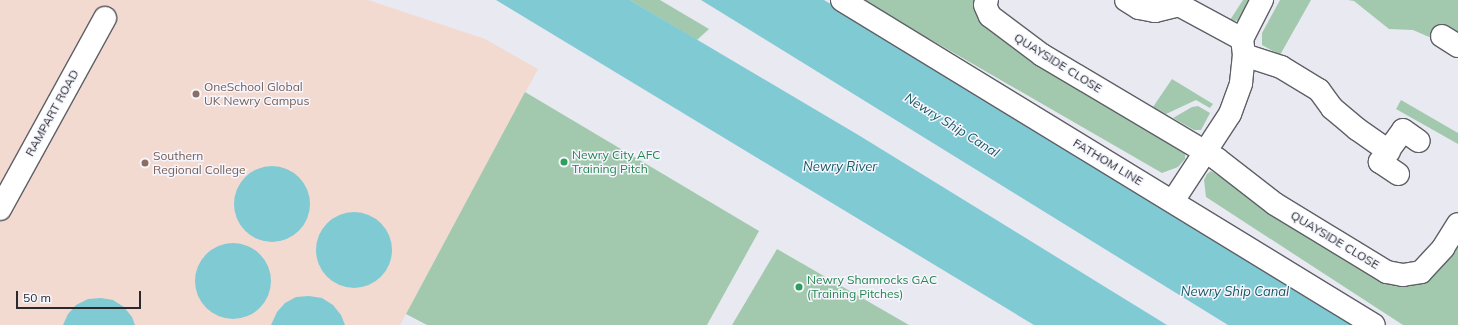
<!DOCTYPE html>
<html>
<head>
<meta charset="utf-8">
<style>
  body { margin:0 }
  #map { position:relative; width:1458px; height:325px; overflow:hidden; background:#e9e9f2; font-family:Mulish,sans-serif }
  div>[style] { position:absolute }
  .industrial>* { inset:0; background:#f2dad1 }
  .green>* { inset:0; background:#a2c9ad }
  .water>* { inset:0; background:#80cad4 }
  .round { border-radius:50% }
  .roads { filter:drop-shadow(1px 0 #5f5f67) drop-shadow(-1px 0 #5f5f67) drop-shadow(0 1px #5f5f67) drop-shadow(0 -1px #5f5f67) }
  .minor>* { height:22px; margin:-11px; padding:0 11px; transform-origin:11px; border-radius:11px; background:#fff }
  .dots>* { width:11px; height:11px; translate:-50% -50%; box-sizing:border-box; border:2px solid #f6f6ff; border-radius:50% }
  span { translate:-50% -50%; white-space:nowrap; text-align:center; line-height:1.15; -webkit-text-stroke:3px #f6f6ff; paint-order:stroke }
  .street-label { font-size:12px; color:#2a2a2e }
  .education-label { font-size:12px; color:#785e54 }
  .left { translate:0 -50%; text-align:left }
  .leisure-label { font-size:12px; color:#27864d }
  .water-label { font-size:13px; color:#18575e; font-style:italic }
  .scale { position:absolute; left:16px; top:291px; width:125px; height:18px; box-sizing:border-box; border:2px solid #2a2a2e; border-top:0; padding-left:5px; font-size:12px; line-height:14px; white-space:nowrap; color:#2a2a2e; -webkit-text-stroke:3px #f6f6ff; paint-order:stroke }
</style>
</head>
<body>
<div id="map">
  <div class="industrial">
    <i style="clip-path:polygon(0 0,368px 0,485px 39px,538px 69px,400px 325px,0 325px)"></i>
  </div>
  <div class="green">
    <i style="clip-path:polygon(630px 0,660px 0,709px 29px,697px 40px)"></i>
    <i style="clip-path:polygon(842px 0,977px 0,1185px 153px,1185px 159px,1178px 167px,1162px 173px,928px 38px,920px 49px)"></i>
    <i style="clip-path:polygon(1243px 0,1249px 0,1251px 7px,1245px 18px,1239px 21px,1230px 20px)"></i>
    <i style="clip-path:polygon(1280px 0,1311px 0,1280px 55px,1262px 45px,1262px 33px)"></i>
    <i style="clip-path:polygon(1348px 0,1458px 0,1458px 34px,1436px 40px,1413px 30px,1389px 29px,1354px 1px)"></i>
    <i style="clip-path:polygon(1172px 79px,1213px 104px,1210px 108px,1196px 100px,1166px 114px,1153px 107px)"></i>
    <i style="clip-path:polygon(525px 92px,759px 231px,707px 325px,427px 325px,406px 314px)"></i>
    <i style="clip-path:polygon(1401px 100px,1458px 133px,1458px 144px,1396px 109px)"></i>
    <i style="clip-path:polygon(1198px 106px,1210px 113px,1201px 130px,1194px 130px,1173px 118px,1192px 107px)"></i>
    <i style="clip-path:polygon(1211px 171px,1395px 286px,1406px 287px,1424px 281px,1458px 238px,1458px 325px,1403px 325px,1206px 197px,1204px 180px,1207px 174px)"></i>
    <i style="clip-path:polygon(777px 249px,909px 325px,732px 325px)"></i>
  </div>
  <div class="water">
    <i style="clip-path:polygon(496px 0,630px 0,860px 136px,1167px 325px,1034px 325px)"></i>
    <i style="clip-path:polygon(701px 0,824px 0,1164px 210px,1353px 325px,1228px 325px)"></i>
    <i class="round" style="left:234px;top:166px;width:76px;height:76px"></i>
    <i class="round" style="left:316px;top:212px;width:76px;height:76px"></i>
    <i class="round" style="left:195px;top:243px;width:76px;height:76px"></i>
    <i style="clip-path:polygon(309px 296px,322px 298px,333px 305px,341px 315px,345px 325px,271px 325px,277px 312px,285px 303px,296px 297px)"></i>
    <i style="clip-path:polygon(101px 298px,113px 300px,124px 307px,132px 317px,135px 325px,63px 325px,68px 314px,76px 305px,88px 299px)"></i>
  </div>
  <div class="roads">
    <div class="minor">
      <i style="left:842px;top:0;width:623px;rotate:31.42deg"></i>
      <i style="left:987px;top:0;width:5px;rotate:112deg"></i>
      <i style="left:985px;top:5px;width:12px;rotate:66deg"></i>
      <i style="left:990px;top:16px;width:65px;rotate:36.9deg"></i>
      <i style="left:1042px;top:55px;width:204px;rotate:30.7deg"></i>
      <i style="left:1217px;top:159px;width:73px;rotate:37.8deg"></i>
      <i style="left:1275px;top:204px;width:131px;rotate:31.3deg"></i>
      <i style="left:1387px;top:272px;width:16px;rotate:11deg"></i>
      <i style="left:1403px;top:275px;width:18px;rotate:-9deg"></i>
      <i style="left:1421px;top:272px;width:33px;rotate:-47deg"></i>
      <i style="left:1443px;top:248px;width:28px;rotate:-58deg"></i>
      <i style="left:1126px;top:0;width:15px;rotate:32deg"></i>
      <i style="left:1139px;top:8px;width:16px;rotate:11deg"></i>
      <i style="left:1155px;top:11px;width:25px;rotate:-14deg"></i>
      <i style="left:1179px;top:5px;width:72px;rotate:28.4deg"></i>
      <i style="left:1442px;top:36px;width:19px;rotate:32deg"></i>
      <i style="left:1244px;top:55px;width:39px;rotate:18deg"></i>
      <i style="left:1281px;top:67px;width:44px;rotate:31.2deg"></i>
      <i style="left:1319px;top:90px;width:22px;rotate:54deg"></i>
      <i style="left:1332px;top:108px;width:33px;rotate:40deg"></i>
      <i style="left:1357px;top:129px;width:39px;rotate:35deg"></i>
      <i style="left:1398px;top:174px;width:22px;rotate:-146deg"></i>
      <i style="left:1380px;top:162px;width:39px;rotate:-54deg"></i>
      <i style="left:1403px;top:130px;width:19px;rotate:35deg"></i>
      <i style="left:1173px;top:201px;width:104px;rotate:-56.8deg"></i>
      <i style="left:1230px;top:114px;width:33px;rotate:-70deg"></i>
      <i style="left:1241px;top:83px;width:28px;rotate:-84deg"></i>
      <i style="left:1244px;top:55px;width:16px;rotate:-97deg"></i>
      <i style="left:1242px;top:39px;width:44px;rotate:-62.9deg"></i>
      <i style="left:0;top:209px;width:218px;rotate:-61.2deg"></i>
    </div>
  </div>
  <div class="dots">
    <i style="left:196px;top:94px;background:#8d6e63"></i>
    <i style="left:564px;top:162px;background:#2e9e5b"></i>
    <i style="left:145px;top:163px;background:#8d6e63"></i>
    <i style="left:799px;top:287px;background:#2e9e5b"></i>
  </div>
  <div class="street-label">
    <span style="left:1058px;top:63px;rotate:32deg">QUAYSIDE CLOSE</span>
    <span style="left:52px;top:113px;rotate:-61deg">RAMPART ROAD</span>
    <span style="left:1108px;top:162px;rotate:31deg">FATHOM LINE</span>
    <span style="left:1335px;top:240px;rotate:31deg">QUAYSIDE CLOSE</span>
  </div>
  <div class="education-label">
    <span class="left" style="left:204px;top:94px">OneSchool Global<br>UK Newry Campus</span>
    <span class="left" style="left:153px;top:163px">Southern<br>Regional College</span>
  </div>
  <div class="leisure-label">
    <span class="left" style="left:572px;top:162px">Newry City AFC<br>Training Pitch</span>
    <span class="left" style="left:807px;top:287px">Newry Shamrocks GAC<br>(Training Pitches)</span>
  </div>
  <div class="water-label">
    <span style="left:952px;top:125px;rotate:32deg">Newry Ship Canal</span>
    <span style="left:840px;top:166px">Newry River</span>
    <span style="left:1235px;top:291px">Newry Ship Canal</span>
  </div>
  <div class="scale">50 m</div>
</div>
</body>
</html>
